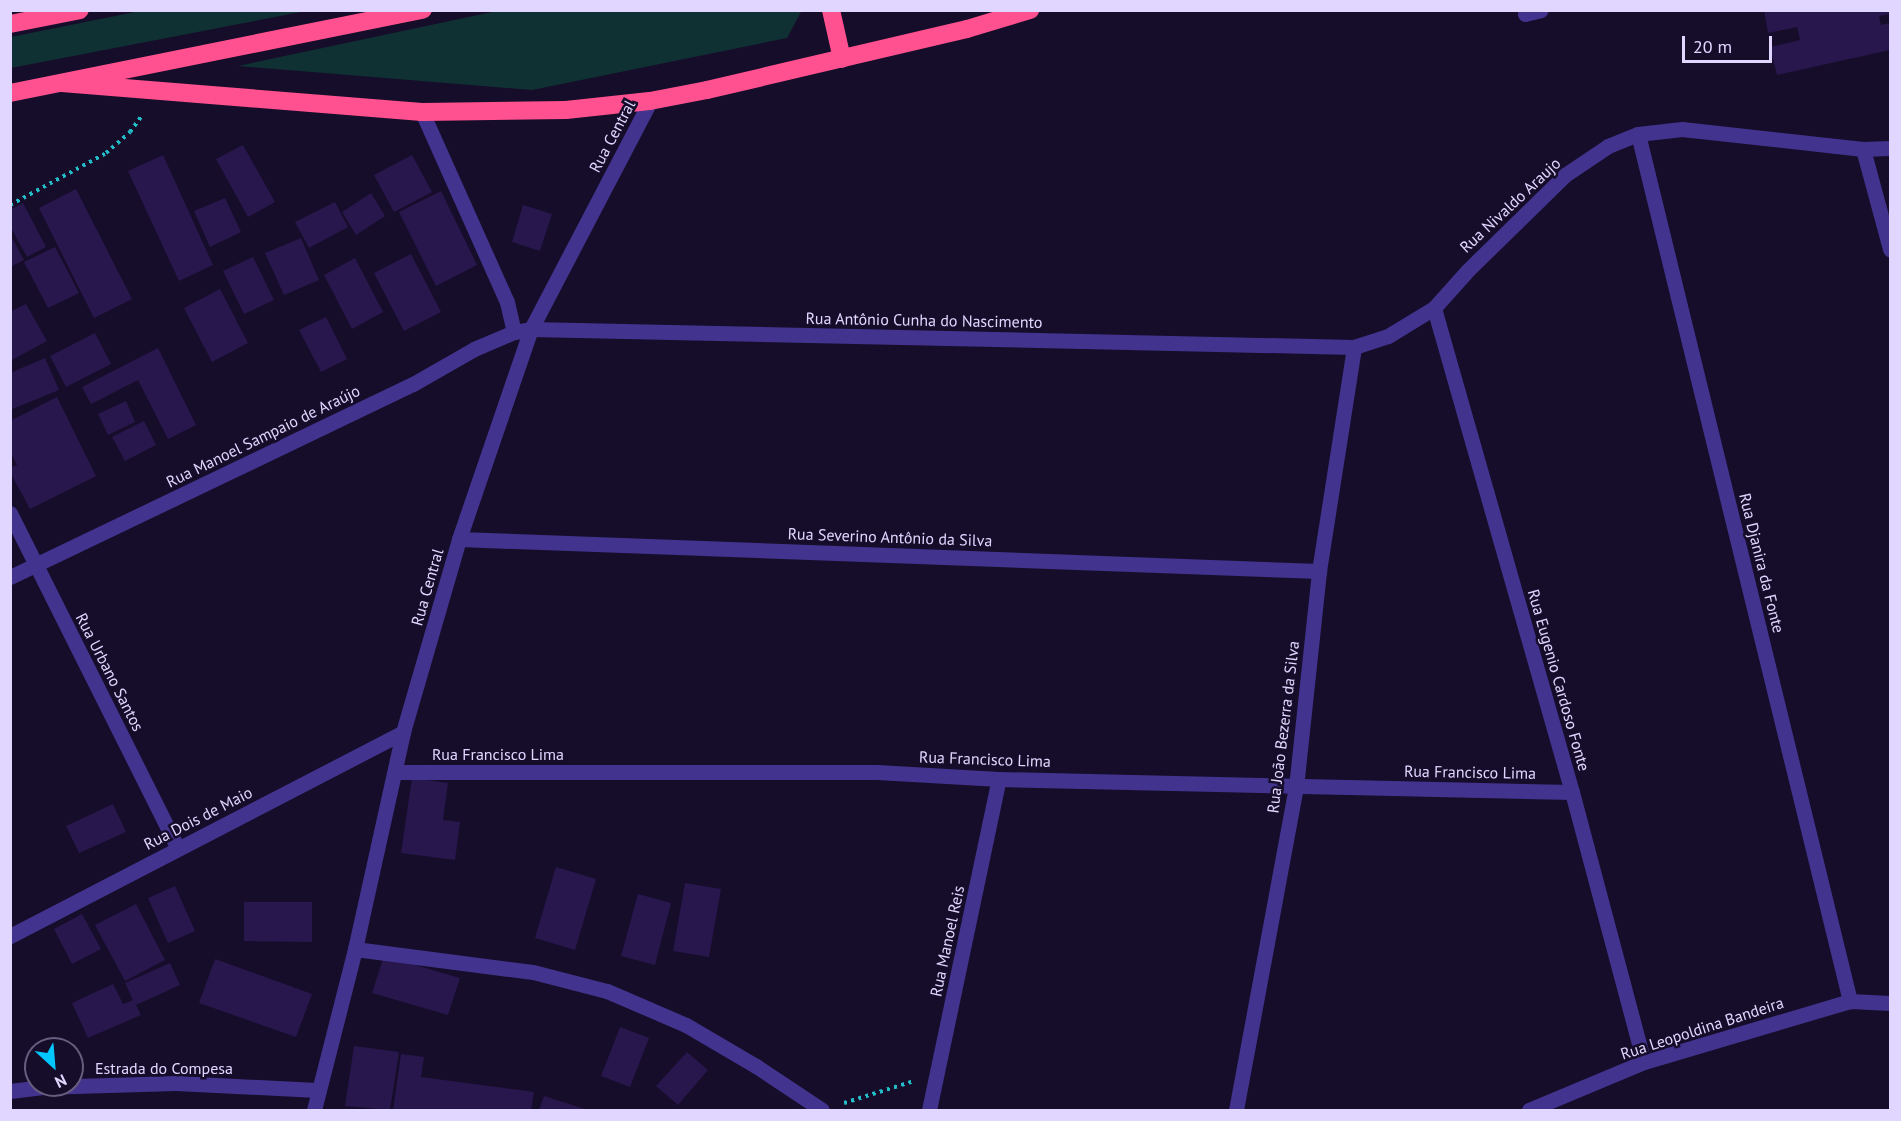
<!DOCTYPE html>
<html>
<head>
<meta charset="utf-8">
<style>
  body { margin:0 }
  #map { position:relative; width:1901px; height:1121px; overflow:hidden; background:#160d2a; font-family:"PT Sans",sans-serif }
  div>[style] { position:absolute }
  .green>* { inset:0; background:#103134 }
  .building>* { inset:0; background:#28174d }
  .path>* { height:4px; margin-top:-2px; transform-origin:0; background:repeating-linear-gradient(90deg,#22bdc7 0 3px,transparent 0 7.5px) }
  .minor>* { height:15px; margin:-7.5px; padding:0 7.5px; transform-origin:7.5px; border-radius:7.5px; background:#42338e }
  .highway>* { height:18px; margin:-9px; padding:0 9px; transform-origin:9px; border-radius:9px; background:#ff518f }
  span { translate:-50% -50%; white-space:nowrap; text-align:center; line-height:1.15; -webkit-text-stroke:5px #160d2a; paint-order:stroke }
  .street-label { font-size:16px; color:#e0d6ff }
  .frame { position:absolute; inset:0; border:12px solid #e0d6ff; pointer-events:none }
  .north { position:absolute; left:24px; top:1037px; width:60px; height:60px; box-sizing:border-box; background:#160d2a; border:2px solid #675d7f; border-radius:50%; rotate:154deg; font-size:16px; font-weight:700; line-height:24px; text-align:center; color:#e0d6ff }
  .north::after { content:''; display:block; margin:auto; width:21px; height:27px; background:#02c7ff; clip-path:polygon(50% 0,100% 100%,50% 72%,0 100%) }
  .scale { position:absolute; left:1682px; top:36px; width:90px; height:27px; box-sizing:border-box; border:3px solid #e0d6ff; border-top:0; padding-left:8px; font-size:18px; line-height:21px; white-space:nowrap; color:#e0d6ff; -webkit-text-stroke:4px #160d2a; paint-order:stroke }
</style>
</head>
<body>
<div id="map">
  <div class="green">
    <i style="clip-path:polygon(145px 10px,306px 10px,306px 11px,11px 68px,11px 37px)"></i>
    <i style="clip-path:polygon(802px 10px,787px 38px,532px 90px,238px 66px,497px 11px)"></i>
  </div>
  <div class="building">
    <i style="clip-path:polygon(1764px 10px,1890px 10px,1890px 14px,1879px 16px,1881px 25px,1890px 23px,1890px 50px,1777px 75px,1770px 47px,1800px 40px,1797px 27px,1768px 33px)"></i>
    <i style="clip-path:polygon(243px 145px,275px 202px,248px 217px,216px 159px)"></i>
    <i style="clip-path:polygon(163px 155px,213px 265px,179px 281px,128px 171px)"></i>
    <i style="clip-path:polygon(412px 155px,432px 192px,394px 212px,374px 175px)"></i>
    <i style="clip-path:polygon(76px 189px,132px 299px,94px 318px,39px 208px)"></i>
    <i style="clip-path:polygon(441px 191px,477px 265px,436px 286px,399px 212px)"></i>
    <i style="clip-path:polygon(371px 193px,385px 216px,356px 235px,342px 212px)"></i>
    <i style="clip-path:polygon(225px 198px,241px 232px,210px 247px,194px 211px)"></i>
    <i style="clip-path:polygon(335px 202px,348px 227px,309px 248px,295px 222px)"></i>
    <i style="clip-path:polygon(23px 203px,46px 247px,27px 257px,10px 226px,10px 210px)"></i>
    <i style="clip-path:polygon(523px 205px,552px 214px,540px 251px,512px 242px)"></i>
    <i style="clip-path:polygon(10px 234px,24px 260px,10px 267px)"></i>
    <i style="clip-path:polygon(301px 238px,319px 280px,284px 295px,265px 253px)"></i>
    <i style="clip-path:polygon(55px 247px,79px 293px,48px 308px,24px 262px)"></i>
    <i style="clip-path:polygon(411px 254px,441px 312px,404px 331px,374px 273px)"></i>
    <i style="clip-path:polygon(253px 257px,274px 300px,244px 314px,223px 271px)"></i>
    <i style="clip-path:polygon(355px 258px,383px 312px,352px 329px,324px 275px)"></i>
    <i style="clip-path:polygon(220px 289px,248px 343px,212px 362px,184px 308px)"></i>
    <i style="clip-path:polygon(26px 304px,47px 341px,10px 361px,10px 312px)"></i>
    <i style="clip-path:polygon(326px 317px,347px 359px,321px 372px,299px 330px)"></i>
    <i style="clip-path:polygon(95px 333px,111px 364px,66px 387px,50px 356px)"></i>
    <i style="clip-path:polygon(158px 348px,196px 425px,168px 439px,138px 380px,91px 404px,82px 387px)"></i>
    <i style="clip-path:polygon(45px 358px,59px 390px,10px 410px,10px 373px)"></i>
    <i style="clip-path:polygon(57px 397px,96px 476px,30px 509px,10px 472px,10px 468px,17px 465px,10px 451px,10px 421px)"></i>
    <i style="clip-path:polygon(126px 401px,135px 422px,108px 435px,98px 414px)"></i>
    <i style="clip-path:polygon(144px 421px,156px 445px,125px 461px,112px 437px)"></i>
    <i style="clip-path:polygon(412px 778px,448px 783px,443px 820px,460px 822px,455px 860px,401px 853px)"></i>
    <i style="clip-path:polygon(113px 804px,126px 832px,79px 853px,66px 826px)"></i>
    <i style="clip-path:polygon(556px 867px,596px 879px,575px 950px,535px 938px)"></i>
    <i style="clip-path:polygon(685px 883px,721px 889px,709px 957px,673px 951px)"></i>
    <i style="clip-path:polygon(175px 886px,195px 931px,168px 943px,148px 898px)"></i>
    <i style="clip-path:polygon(638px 894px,671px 903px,655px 965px,621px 956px)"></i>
    <i style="clip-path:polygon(244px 902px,312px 902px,312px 942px,244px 941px)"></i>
    <i style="clip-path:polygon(136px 904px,165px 960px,125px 981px,95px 925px)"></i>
    <i style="clip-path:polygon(82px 914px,101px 949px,72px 964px,54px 929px)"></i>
    <i style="clip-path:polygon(384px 956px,460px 978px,448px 1015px,372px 993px)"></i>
    <i style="clip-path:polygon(215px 959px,312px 994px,296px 1037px,199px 1003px)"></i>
    <i style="clip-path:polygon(170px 963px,180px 985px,136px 1005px,141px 1015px,88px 1038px,72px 1003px,113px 984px,123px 1004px,133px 1000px,125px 983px)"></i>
    <i style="clip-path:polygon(620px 1027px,649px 1038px,630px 1087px,601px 1076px)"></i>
    <i style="clip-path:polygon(354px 1046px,399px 1052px,390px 1110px,345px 1106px)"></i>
    <i style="clip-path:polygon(687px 1052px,708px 1070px,678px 1105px,656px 1086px)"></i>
    <i style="clip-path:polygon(401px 1054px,424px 1057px,421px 1077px,534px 1092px,531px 1110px,393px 1110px)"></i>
    <i style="clip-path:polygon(544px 1096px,588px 1110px,539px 1110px)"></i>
  </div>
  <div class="path">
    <i style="left:10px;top:205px;width:109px;rotate:-28.4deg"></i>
    <i style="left:106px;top:153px;width:32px;rotate:-41deg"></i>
    <i style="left:130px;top:132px;width:22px;rotate:-54deg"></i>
    <i style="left:844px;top:1103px;width:73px;rotate:-17.4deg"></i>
  </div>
  <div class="minor">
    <i style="left:1525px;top:14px;width:16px;rotate:-14deg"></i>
    <i style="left:422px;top:112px;width:208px;rotate:65.9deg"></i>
    <i style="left:507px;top:302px;width:31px;rotate:77deg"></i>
    <i style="left:1638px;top:134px;width:893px;rotate:76.26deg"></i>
    <i style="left:1863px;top:149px;width:104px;rotate:74.9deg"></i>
    <i style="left:1434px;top:308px;width:503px;rotate:74.09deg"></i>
    <i style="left:1572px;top:792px;width:279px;rotate:75.1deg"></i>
    <i style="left:10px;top:513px;width:375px;rotate:63.4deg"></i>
    <i style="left:459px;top:539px;width:861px;rotate:2.13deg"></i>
    <i style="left:10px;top:577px;width:447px;rotate:-25.6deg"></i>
    <i style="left:413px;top:384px;width:70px;rotate:-29.8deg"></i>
    <i style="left:474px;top:349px;width:43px;rotate:-23deg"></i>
    <i style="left:514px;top:332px;width:17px;rotate:-10deg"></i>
    <i style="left:531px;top:329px;width:823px;rotate:1.25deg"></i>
    <i style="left:1354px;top:347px;width:36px;rotate:-18deg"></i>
    <i style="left:1388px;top:336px;width:54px;rotate:-31.3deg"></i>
    <i style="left:1434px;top:308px;width:51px;rotate:-48.2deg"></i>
    <i style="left:1468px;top:270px;width:136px;rotate:-44.4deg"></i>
    <i style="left:1565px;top:175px;width:52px;rotate:-34deg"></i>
    <i style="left:1608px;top:146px;width:32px;rotate:-22deg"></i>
    <i style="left:1638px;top:134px;width:44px;rotate:-6.5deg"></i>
    <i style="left:1682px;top:129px;width:182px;rotate:6.3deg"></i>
    <i style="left:1863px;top:149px;width:27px;rotate:-2deg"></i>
    <i style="left:395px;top:772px;width:482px"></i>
    <i style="left:877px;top:772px;width:122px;rotate:3.3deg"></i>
    <i style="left:999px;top:779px;width:573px;rotate:1.3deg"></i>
    <i style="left:10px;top:936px;width:443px;rotate:-27.4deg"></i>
    <i style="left:355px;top:949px;width:179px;rotate:7.4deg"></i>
    <i style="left:533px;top:972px;width:76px;rotate:14.4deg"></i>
    <i style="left:607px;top:991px;width:86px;rotate:23.3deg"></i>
    <i style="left:686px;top:1025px;width:81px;rotate:30.4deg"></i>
    <i style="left:756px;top:1066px;width:79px;rotate:33.7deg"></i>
    <i style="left:10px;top:1091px;width:31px;rotate:-7deg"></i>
    <i style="left:41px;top:1087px;width:135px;rotate:-1.7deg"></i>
    <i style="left:176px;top:1083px;width:141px;rotate:2.8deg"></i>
    <i style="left:314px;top:1110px;width:166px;rotate:-75.7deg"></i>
    <i style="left:355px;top:949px;width:222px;rotate:-77.5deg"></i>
    <i style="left:403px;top:732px;width:201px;rotate:-73.8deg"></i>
    <i style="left:459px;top:539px;width:222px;rotate:-71.1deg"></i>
    <i style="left:531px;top:329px;width:257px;rotate:-62.4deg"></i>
    <i style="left:929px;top:1110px;width:338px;rotate:-78.1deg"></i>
    <i style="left:1236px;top:1110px;width:329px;rotate:-79.5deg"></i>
    <i style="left:1296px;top:787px;width:217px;rotate:-83.9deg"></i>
    <i style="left:1319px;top:571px;width:227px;rotate:-81.1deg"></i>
    <i style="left:1529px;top:1110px;width:125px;rotate:-22.7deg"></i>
    <i style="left:1644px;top:1062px;width:215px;rotate:-16.5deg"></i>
    <i style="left:1850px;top:1001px;width:40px;rotate:2.9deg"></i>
  </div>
  <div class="highway">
    <i style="left:831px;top:10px;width:50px;rotate:77.3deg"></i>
    <i style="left:10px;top:24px;width:71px;rotate:-11.3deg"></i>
    <i style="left:62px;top:83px;width:361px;rotate:4.6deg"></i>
    <i style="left:422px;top:112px;width:144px;rotate:-0.8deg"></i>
    <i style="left:566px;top:110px;width:84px;rotate:-6.1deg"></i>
    <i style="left:650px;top:101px;width:58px;rotate:-10.9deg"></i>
    <i style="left:707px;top:90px;width:267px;rotate:-13.2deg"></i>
    <i style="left:967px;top:29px;width:66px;rotate:-16.8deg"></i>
    <i style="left:10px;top:93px;width:421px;rotate:-11.4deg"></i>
  </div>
  <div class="street-label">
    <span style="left:612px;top:136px;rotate:-62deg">Rua Central</span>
    <span style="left:1510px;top:205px;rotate:-43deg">Rua Nivaldo Araujo</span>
    <span style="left:924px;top:320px;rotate:1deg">Rua Antônio Cunha do Nascimento</span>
    <span style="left:263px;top:436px;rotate:-26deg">Rua Manoel Sampaio de Araújo</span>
    <span style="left:890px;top:537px;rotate:2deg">Rua Severino Antônio da Silva</span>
    <span style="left:1762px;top:563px;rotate:76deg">Rua Djanira da Fonte</span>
    <span style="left:427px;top:587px;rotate:-74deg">Rua Central</span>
    <span style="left:110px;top:672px;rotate:63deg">Rua Urbano Santos</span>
    <span style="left:1559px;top:680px;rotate:74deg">Rua Eugenio Cardoso Fonte</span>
    <span style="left:1283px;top:727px;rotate:-83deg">Rua João Bezerra da Silva</span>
    <span style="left:498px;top:754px">Rua Francisco Lima</span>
    <span style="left:985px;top:759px;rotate:2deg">Rua Francisco Lima</span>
    <span style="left:1470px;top:772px;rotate:1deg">Rua Francisco Lima</span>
    <span style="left:198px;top:818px;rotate:-27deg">Rua Dois de Maio</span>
    <span style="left:947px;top:941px;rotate:-78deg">Rua Manoel Reis</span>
    <span style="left:1702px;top:1028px;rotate:-18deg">Rua Leopoldina Bandeira</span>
    <span style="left:164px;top:1068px">Estrada do Compesa</span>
  </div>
  <div class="frame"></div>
  <div class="north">N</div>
  <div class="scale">20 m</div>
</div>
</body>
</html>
